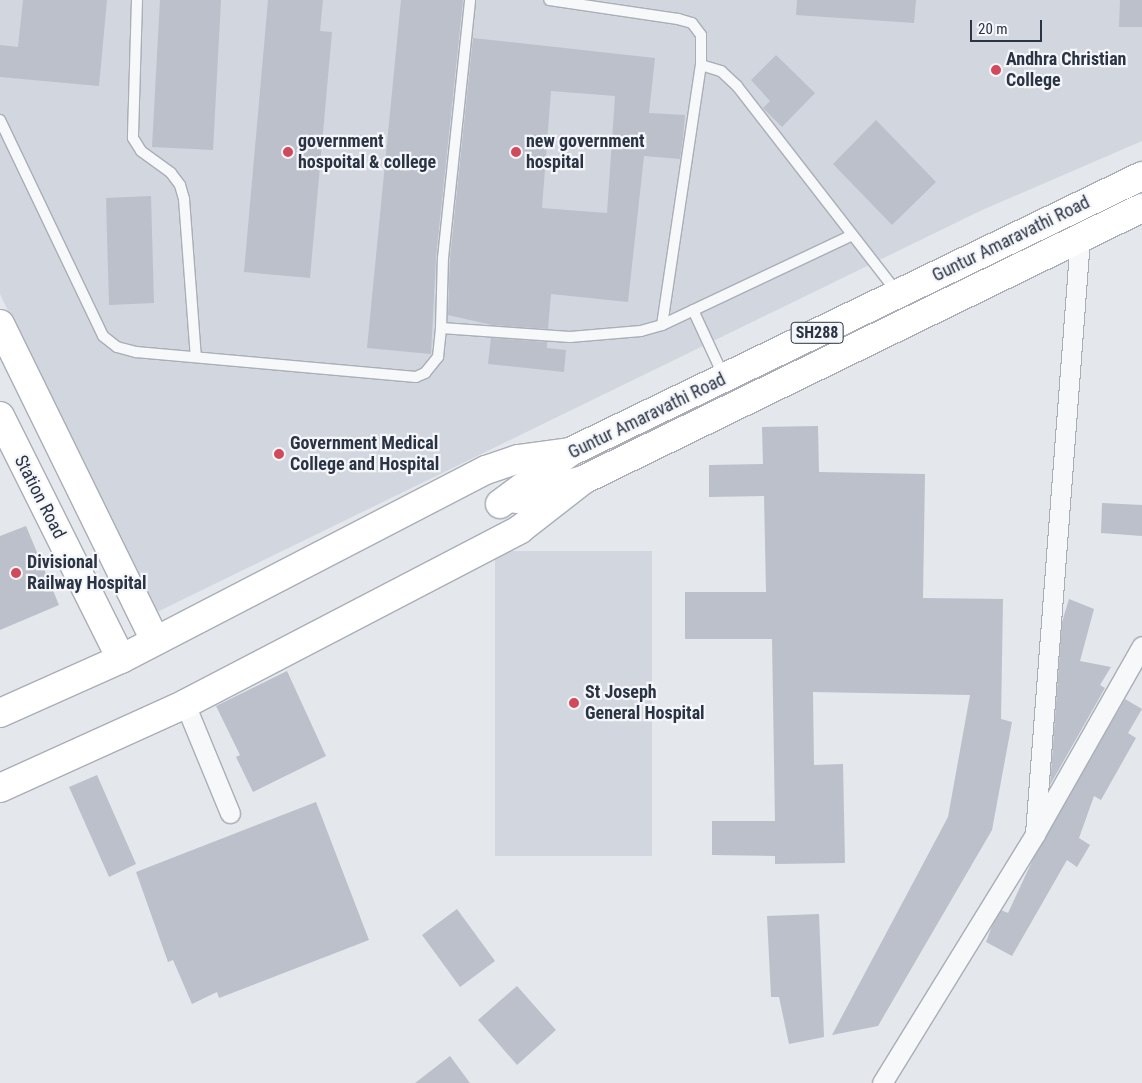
<!DOCTYPE html>
<html>
<head>
<meta charset="utf-8">
<style>
  body { margin:0 }
  #map { position:relative; width:1142px; height:1083px; overflow:hidden; background:#e4e7ec; font-family:"Roboto Condensed",sans-serif }
  div>[style] { position:absolute }
  .built>* { inset:0; background:#d2d6de }
  .building>* { inset:0; background:#bbc0ca }
  .roads { filter:drop-shadow(1px 0 #a9aeb7) drop-shadow(-1px 0 #a9aeb7) drop-shadow(0 1px #a9aeb7) drop-shadow(0 -1px #a9aeb7) }
  .lane>* { height:10px; margin:-5px; padding:0 5px; transform-origin:5px; border-radius:5px; background:#f7f8fa }
  .street>* { height:19px; margin:-9.5px; padding:0 9.5px; transform-origin:9.5px; border-radius:9.5px; background:#f7f8fa }
  .secondary>* { height:28px; margin:-14px; padding:0 14px; transform-origin:14px; border-radius:14px; background:#fff }
  .primary>* { height:28px; margin:-14px; padding:0 14px; transform-origin:14px; border-radius:14px; background:#fff }
  .dots>* { width:14px; height:14px; translate:-50% -50%; box-sizing:border-box; border:2px solid #f4f6f9; border-radius:50% }
  span { translate:-50% -50%; white-space:nowrap; text-align:center; line-height:1.15; -webkit-text-stroke:4.5px #f4f6f9; paint-order:stroke }
  .shield-label span { padding:1px 4px; background:#f4f6f9; border:1px solid; border-radius:4px; -webkit-text-stroke-width:0 }
  .shield-label { font-size:16px; color:#2b3445; font-weight:700 }
  .poi-label { font-size:18px; color:#2b3445; font-weight:700 }
  .left { translate:0 -50%; text-align:left }
  .street-label { font-size:18px; color:#2b3445 }
  .scale { position:absolute; left:970px; top:20px; width:72px; height:22px; box-sizing:border-box; border:2px solid #2b3445; border-top:0; padding-left:6px; font-size:15px; line-height:18px; white-space:nowrap; color:#2b3445; -webkit-text-stroke:4px #f4f6f9; paint-order:stroke }
</style>
</head>
<body>
<div id="map">
  <div class="built">
    <i style="clip-path:polygon(0 0,1142px 0,1142px 141px,980px 211px,153px 614px,0 294px)"></i>
    <i style="clip-path:polygon(495px 551px,652px 551px,652px 856px,495px 856px)"></i>
  </div>
  <div class="building">
    <i style="clip-path:polygon(23px 0,107px 0,99px 86px,0 77px,0 45px,18px 47px)"></i>
    <i style="clip-path:polygon(160px 0,221px 0,213px 150px,152px 147px)"></i>
    <i style="clip-path:polygon(268px 0,323px 0,320px 31px,332px 32px,310px 278px,244px 272px)"></i>
    <i style="clip-path:polygon(401px 0,463px 0,436px 257px,431px 354px,367px 348px)"></i>
    <i style="clip-path:polygon(797px 0,916px 0,914px 23px,796px 15px)"></i>
    <i style="clip-path:polygon(1120px 0,1142px 0,1142px 27px,1119px 27px)"></i>
    <i style="clip-path:polygon(evenodd,473px 38px,655px 58px,649px 113px,685px 115px,683px 138px,680px 159px,644px 156px,628px 302px,551px 294px,548px 329px,492px 325px,448px 315px,450px 258px,473px 38px,551px 91px,615px 96px,607px 213px,542px 208px,551px 91px)"></i>
    <i style="clip-path:polygon(776px 55px,815px 93px,782px 127px,763px 108px,770px 101px,751px 80px)"></i>
    <i style="clip-path:polygon(876px 120px,936px 182px,892px 225px,833px 164px)"></i>
    <i style="clip-path:polygon(151px 196px,154px 303px,109px 305px,106px 198px)"></i>
    <i style="clip-path:polygon(491px 338px,547px 342px,547px 348px,566px 350px,564px 372px,488px 364px)"></i>
    <i style="clip-path:polygon(818px 426px,819px 472px,925px 474px,923px 598px,1003px 599px,1001px 719px,1012px 722px,992px 830px,878px 1026px,832px 1035px,948px 817px,970px 695px,813px 692px,814px 765px,843px 764px,845px 863px,775px 864px,775px 856px,712px 855px,712px 821px,775px 821px,772px 639px,685px 639px,685px 592px,766px 592px,764px 496px,709px 497px,709px 465px,763px 464px,762px 427px)"></i>
    <i style="clip-path:polygon(1102px 503px,1142px 505px,1142px 536px,1101px 533px)"></i>
    <i style="clip-path:polygon(26px 526px,59px 605px,0 630px,0 536px)"></i>
    <i style="clip-path:polygon(1069px 599px,1094px 609px,1080px 661px,1111px 667px,1100px 685px,1105px 688px,1050px 785px,1062px 622px)"></i>
    <i style="clip-path:polygon(287px 671px,326px 756px,253px 792px,236px 757px,240px 755px,216px 706px)"></i>
    <i style="clip-path:polygon(1125px 699px,1142px 709px,1128px 733px,1136px 738px,1101px 800px,1094px 796px,1079px 838px,1090px 845px,1077px 867px,1067px 860px,1012px 956px,986px 942px,992px 926px,1001px 910px,1008px 913px,1034px 857px)"></i>
    <i style="clip-path:polygon(97px 775px,136px 864px,109px 877px,69px 787px)"></i>
    <i style="clip-path:polygon(316px 802px,369px 940px,219px 998px,217px 992px,192px 1004px,173px 960px,168px 962px,136px 872px)"></i>
    <i style="clip-path:polygon(457px 909px,495px 961px,460px 987px,422px 935px)"></i>
    <i style="clip-path:polygon(819px 914px,824px 1037px,789px 1044px,779px 997px,771px 997px,767px 916px)"></i>
    <i style="clip-path:polygon(517px 986px,556px 1030px,517px 1065px,478px 1020px)"></i>
    <i style="clip-path:polygon(450px 1056px,470px 1083px,415px 1083px)"></i>
  </div>
  <div class="roads">
    <div class="lane">
      <i style="left:137px;top:0;width:138px;rotate:91.7deg"></i>
      <i style="left:133px;top:138px;width:15px;rotate:58deg"></i>
      <i style="left:141px;top:151px;width:37px;rotate:36deg"></i>
      <i style="left:171px;top:173px;width:15px;rotate:53deg"></i>
      <i style="left:180px;top:185px;width:15px;rotate:74deg"></i>
      <i style="left:184px;top:199px;width:158px;rotate:85.7deg"></i>
      <i style="left:701px;top:65px;width:21px;rotate:17deg"></i>
      <i style="left:721px;top:71px;width:22px;rotate:43deg"></i>
      <i style="left:737px;top:86px;width:261px;rotate:52.2deg"></i>
      <i style="left:0;top:120px;width:239px;rotate:64.5deg"></i>
      <i style="left:103px;top:336px;width:18px;rotate:38deg"></i>
      <i style="left:117px;top:347px;width:20px;rotate:15deg"></i>
      <i style="left:136px;top:352px;width:281px;rotate:5.1deg"></i>
      <i style="left:416px;top:377px;width:10px;rotate:-24deg"></i>
      <i style="left:425px;top:373px;width:21px;rotate:-51deg"></i>
      <i style="left:438px;top:357px;width:29px;rotate:-84deg"></i>
      <i style="left:441px;top:328px;width:129px;rotate:4deg"></i>
      <i style="left:570px;top:337px;width:71px;rotate:-4.8deg"></i>
      <i style="left:641px;top:331px;width:22px;rotate:-16deg"></i>
      <i style="left:662px;top:325px;width:263px;rotate:-81.5deg"></i>
      <i style="left:701px;top:65px;width:30px;rotate:-90deg"></i>
      <i style="left:701px;top:35px;width:15px;rotate:-127deg"></i>
      <i style="left:692px;top:23px;width:15px;rotate:-164deg"></i>
      <i style="left:678px;top:19px;width:130px;rotate:-171.6deg"></i>
      <i style="left:693px;top:310px;width:74px;rotate:65.2deg"></i>
      <i style="left:662px;top:325px;width:210px;rotate:-25.3deg"></i>
      <i style="left:441px;top:328px;width:70px;rotate:-88.4deg"></i>
      <i style="left:443px;top:258px;width:259px;rotate:-84deg"></i>
    </div>
    <div class="street">
      <i style="left:185px;top:704px;width:118px;rotate:67.6deg"></i>
      <i style="left:1035px;top:834px;width:598px;rotate:-85.68deg"></i>
      <i style="left:882px;top:1083px;width:292px;rotate:-58.4deg"></i>
      <i style="left:1035px;top:834px;width:216px;rotate:-60.4deg"></i>
    </div>
    <div class="secondary">
      <i style="left:0;top:324px;width:353px;rotate:63.9deg"></i>
      <i style="left:0;top:416px;width:271px;rotate:63.5deg"></i>
      <i style="left:0;top:713px;width:133px;rotate:-24.1deg"></i>
      <i style="left:121px;top:659px;width:411px;rotate:-27.4deg"></i>
      <i style="left:486px;top:470px;width:34px;rotate:-19deg"></i>
      <i style="left:518px;top:459px;width:52px;rotate:-7.7deg"></i>
      <i style="left:0;top:788px;width:203px;rotate:-24.4deg"></i>
      <i style="left:185px;top:704px;width:377px;rotate:-27.5deg"></i>
      <i style="left:519px;top:530px;width:81px;rotate:-38deg"></i>
    </div>
    <div class="primary">
      <i style="left:516px;top:499px;width:70px;rotate:-15.8deg"></i>
      <i style="left:583px;top:480px;width:622px;rotate:-25.95deg"></i>
      <i style="left:500px;top:504px;width:87px;rotate:-36.6deg"></i>
      <i style="left:570px;top:452px;width:635px;rotate:-25.76deg"></i>
    </div>
  </div>
  <div class="dots">
    <i style="left:996px;top:70px;background:#d1495b"></i>
    <i style="left:288px;top:152px;background:#d1495b"></i>
    <i style="left:516px;top:152px;background:#d1495b"></i>
    <i style="left:279px;top:454px;background:#d1495b"></i>
    <i style="left:16px;top:573px;background:#d1495b"></i>
    <i style="left:574px;top:703px;background:#d1495b"></i>
  </div>
  <div class="shield-label">
    <span style="left:817px;top:333px">SH288</span>
  </div>
  <div class="poi-label">
    <span class="left" style="left:1006px;top:70px">Andhra Christian<br>College</span>
    <span class="left" style="left:298px;top:152px">government<br>hospoital &amp; college</span>
    <span class="left" style="left:526px;top:152px">new government<br>hospital</span>
    <span class="left" style="left:290px;top:454px">Government Medical<br>College and Hospital</span>
    <span class="left" style="left:27px;top:573px">Divisional<br>Railway Hospital</span>
    <span class="left" style="left:585px;top:703px">St Joseph<br>General Hospital</span>
  </div>
  <div class="street-label">
    <span style="left:1011px;top:239px;rotate:-26deg">Guntur Amaravathi Road</span>
    <span style="left:647px;top:416px;rotate:-26deg">Guntur Amaravathi Road</span>
    <span style="left:40px;top:497px;rotate:63deg">Station Road</span>
  </div>
  <div class="scale">20 m</div>
</div>
</body>
</html>
